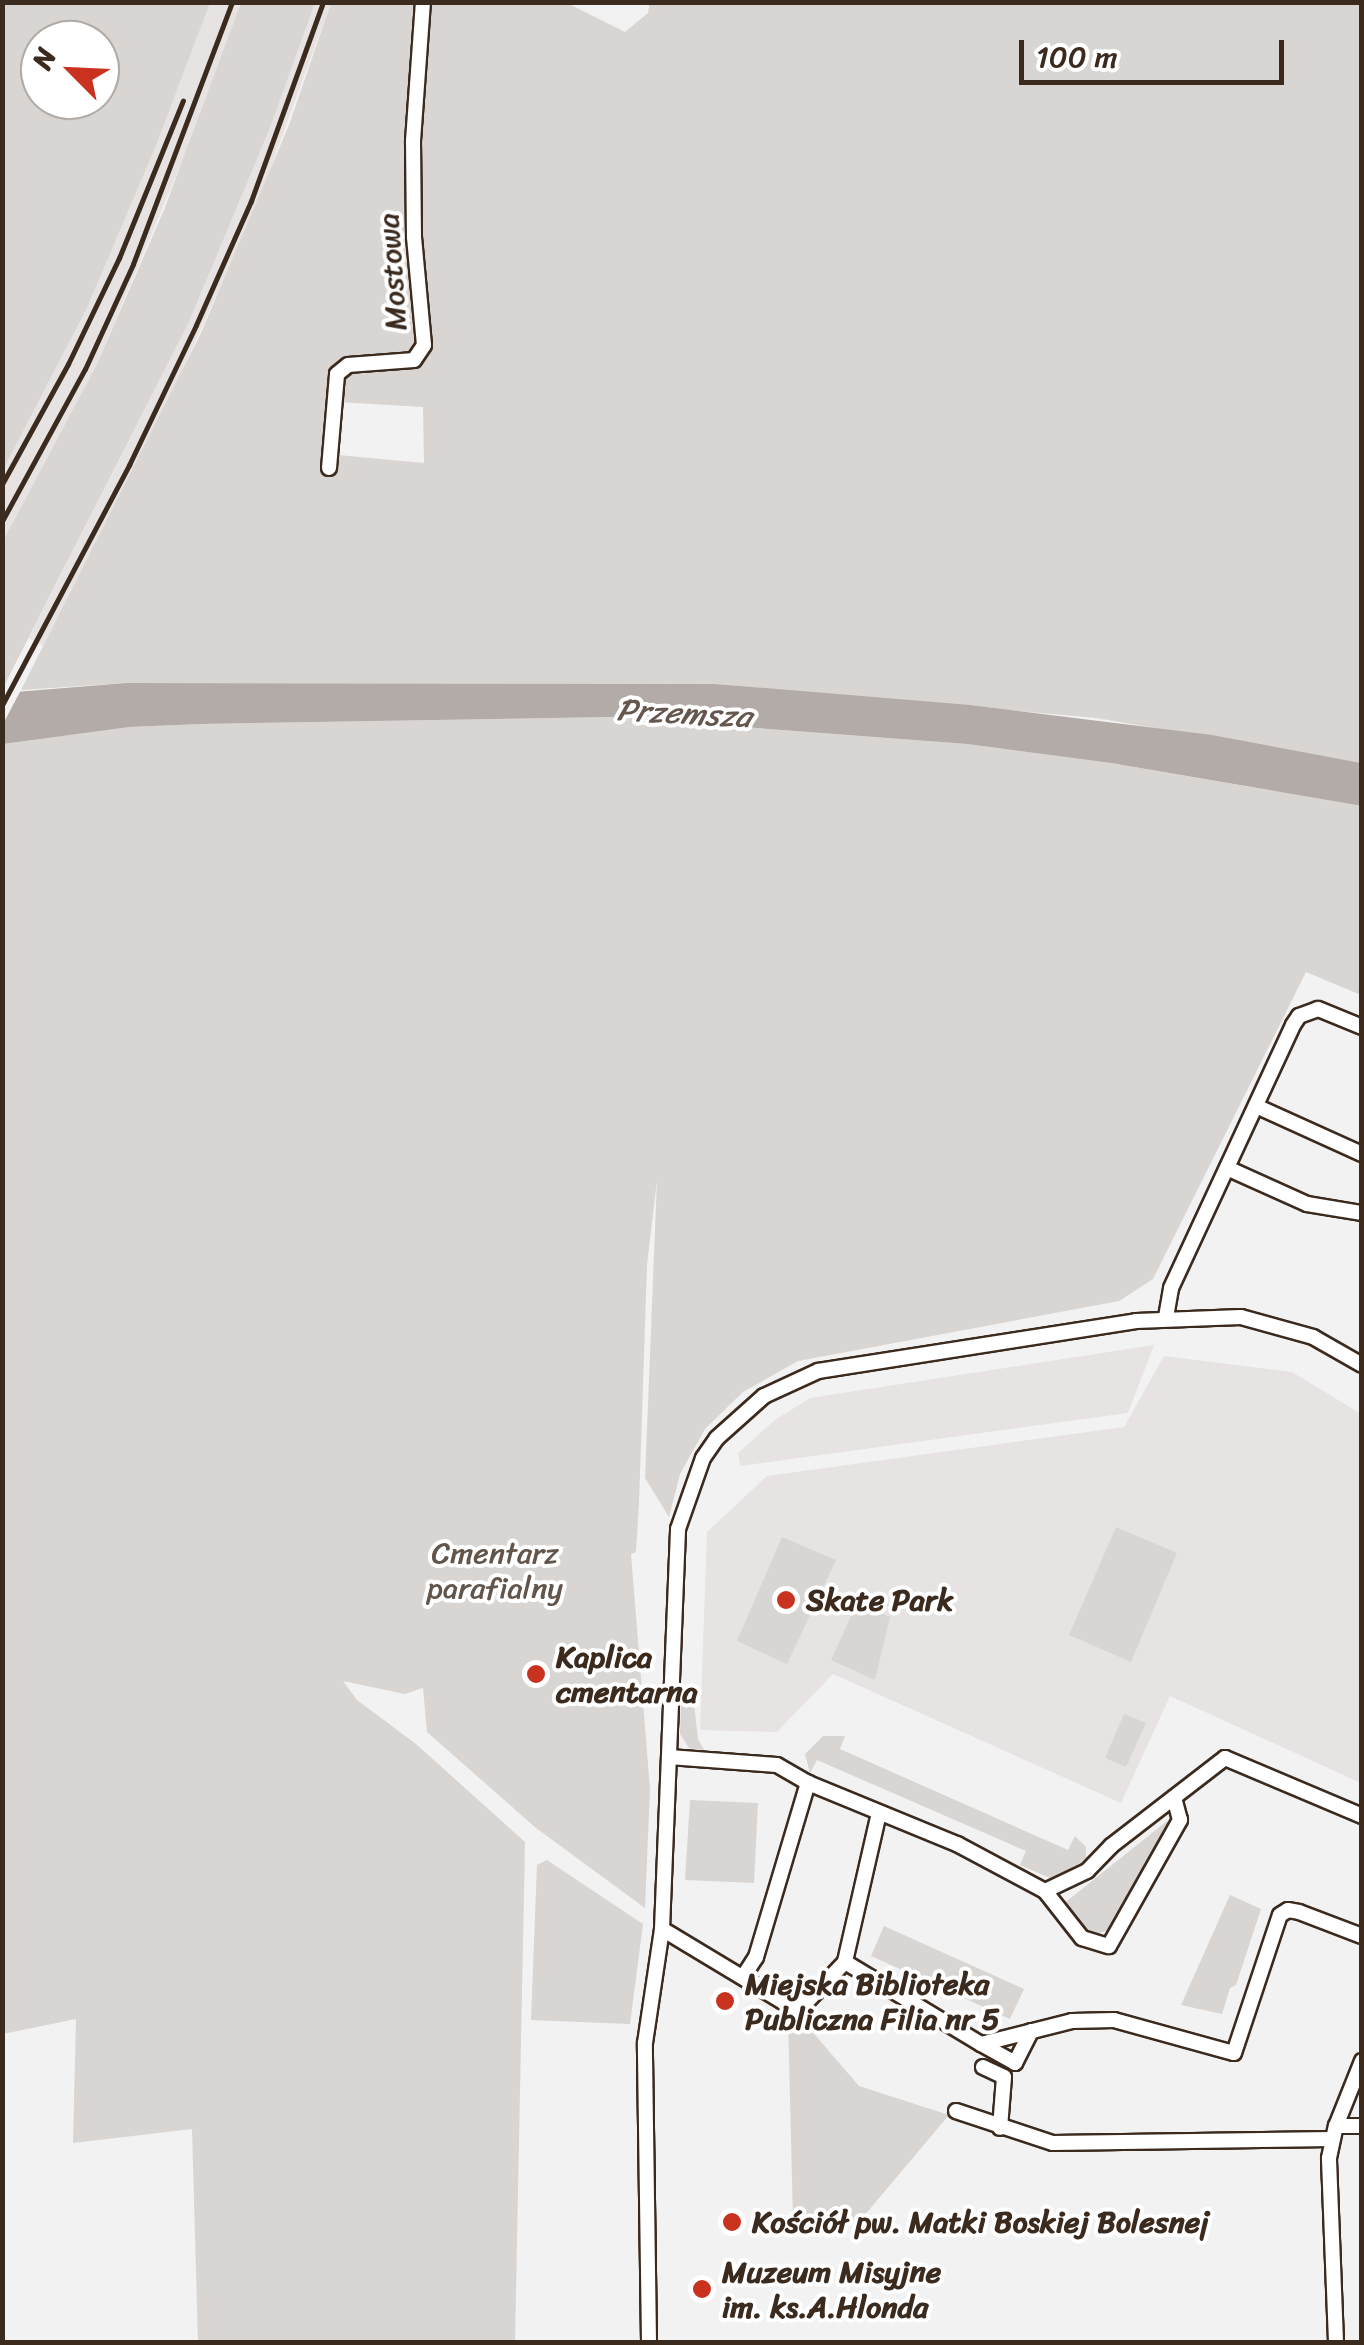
<!DOCTYPE html>
<html>
<head>
<meta charset="utf-8">
<style>
  body { margin:0 }
  #map { position:relative; width:1364px; height:2345px; overflow:hidden; background:#f3f2f2; font-family:Sriracha,sans-serif }
  div>[style] { position:absolute }
  .built>* { inset:0; background:#e6e3e2 }
  .green>* { inset:0; background:#d8d5d2 }
  .water>* { inset:0; background:#b2aba7 }
  .pier>* { inset:0; background:#f3f2f2 }
  .roads { filter:drop-shadow(2px 0 #3b2a1e) drop-shadow(-2px 0 #3b2a1e) drop-shadow(0 2px #3b2a1e) drop-shadow(0 -2px #3b2a1e) }
  .minor>* { height:14px; margin:-7px; padding:0 7px; transform-origin:7px; border-radius:7px; background:#fff }
  .rail>* { height:5px; margin:-2.5px; padding:0 2.5px; transform-origin:2.5px; border-radius:2.5px; background:#3b2a1e }
  .dots>* { width:28px; height:28px; translate:-50% -50%; box-sizing:border-box; border:5px solid #fff; border-radius:50% }
  span { translate:-50% -50%; white-space:nowrap; text-align:center; line-height:1.15; -webkit-text-stroke:8px #fff; paint-order:stroke }
  .street-label { font-size:30px; color:#3b2a1e }
  .park-label { font-size:30px; color:#62554b }
  .poi-label { font-size:30px; color:#3b2a1e; font-weight:700 }
  .left { translate:0 -50%; text-align:left }
  .water-label { font-size:32px; color:#65574e; font-style:italic }
  .frame { position:absolute; inset:0; border:5px solid #3b2a1e; pointer-events:none }
  .north { position:absolute; left:20px; top:20px; width:100px; height:100px; box-sizing:border-box; background:#fff; border:2px solid #b1aaa5; border-radius:50%; rotate:294deg; font-size:28px; font-weight:700; line-height:40px; text-align:center; color:#3b2a1e }
  .north::after { content:''; display:block; margin:auto; width:35px; height:45px; background:#c8321e; clip-path:polygon(50% 0,100% 100%,50% 72%,0 100%) }
  .scale { position:absolute; left:1019px; top:40px; width:265px; height:45px; box-sizing:border-box; border:5px solid #3b2a1e; border-top:0; padding-left:12px; font-size:30px; line-height:35px; white-space:nowrap; color:#3b2a1e; -webkit-text-stroke:8px #fff; paint-order:stroke }
</style>
</head>
<body>
<div id="map">
  <div class="built">
    <i style="clip-path:polygon(210px 3px,241px 3px,202px 114px,97px 364px,3px 541px,3px 470px,87px 308px,156px 146px)"></i>
    <i style="clip-path:polygon(315px 3px,331px 3px,257px 205px,160px 420px,43px 646px,29px 638px,189px 322px,270px 128px)"></i>
    <i style="clip-path:polygon(1154px 1345px,1128px 1413px,740px 1466px,738px 1453px,775px 1420px,810px 1398px)"></i>
    <i style="clip-path:polygon(1164px 1356px,1292px 1372px,1361px 1414px,1361px 1783px,1170px 1696px,1121px 1803px,833px 1674px,777px 1732px,700px 1730px,707px 1532px,767px 1476px,1124px 1427px)"></i>
  </div>
  <div class="green">
    <i style="clip-path:polygon(evenodd,650px 2px,1361px 3px,1361px 763px,1096px 718px,715px 684px,126px 683px,21px 690px,201px 333px,289px 125px,331px 3px,567px 3px,625px 32px,648px 13px,650px 2px,338px 402px,423px 407px,424px 463px,338px 455px,338px 402px)"></i>
    <i style="clip-path:polygon(evenodd,2px 3px,210px 3px,156px 146px,87px 308px,3px 470px,2px 3px,100px 40px,100px 100px,40px 100px,40px 40px,100px 40px)"></i>
    <i style="clip-path:polygon(241px 3px,315px 3px,270px 128px,189px 322px,3px 688px,3px 541px,97px 364px,164px 210px)"></i>
    <i style="clip-path:polygon(611px 717px,967px 744px,1111px 763px,1361px 806px,1361px 995px,1306px 972px,1153px 1279px,1119px 1301px,798px 1361px,743px 1392px,705px 1429px,680px 1474px,669px 1517px,645px 1478px,657px 1180px,647px 1265px,639px 1504px,636px 1552px,631px 1554px,650px 1789px,645px 1908px,536px 1828px,427px 1732px,423px 1688px,405px 1694px,343px 1681px,357px 1700px,416px 1744px,525px 1842px,515px 2342px,198px 2342px,192px 2129px,73px 2143px,76px 2019px,3px 2034px,3px 744px,130px 727px,201px 724px)"></i>
    <i style="clip-path:polygon(1116px 1527px,1177px 1553px,1131px 1662px,1069px 1635px)"></i>
    <i style="clip-path:polygon(782px 1537px,836px 1560px,787px 1664px,737px 1641px)"></i>
    <i style="clip-path:polygon(857px 1603px,890px 1617px,875px 1680px,831px 1660px)"></i>
    <i style="clip-path:polygon(693px 1694px,698px 1739px,704px 1750px,689px 1748px,680px 1734px,681px 1704px)"></i>
    <i style="clip-path:polygon(1124px 1714px,1146px 1723px,1126px 1767px,1105px 1758px)"></i>
    <i style="clip-path:polygon(823px 1736px,845px 1736px,840px 1749px,1068px 1850px,1075px 1836px,1086px 1847px,1086px 1858px,1065px 1875px,1050px 1878px,1020px 1865px,1026px 1851px,817px 1760px,810px 1773px,805px 1754px)"></i>
    <i style="clip-path:polygon(690px 1800px,758px 1803px,754px 1883px,685px 1880px)"></i>
    <i style="clip-path:polygon(1167px 1821px,1171px 1827px,1110px 1930px,1093px 1935px,1062px 1905px)"></i>
    <i style="clip-path:polygon(547px 1860px,643px 1924px,630px 2024px,531px 2020px,537px 1865px)"></i>
    <i style="clip-path:polygon(1230px 1895px,1261px 1909px,1236px 1985px,1230px 1988px,1222px 2014px,1181px 2005px)"></i>
    <i style="clip-path:polygon(884px 1926px,1024px 1989px,1010px 2019px,871px 1956px)"></i>
    <i style="clip-path:polygon(797px 2014px,859px 2086px,949px 2115px,858px 2223px,793px 2221px,788px 2016px)"></i>
  </div>
  <div class="water">
    <i style="clip-path:polygon(126px 683px,715px 684px,970px 705px,1212px 735px,1361px 763px,1362px 806px,1111px 763px,967px 744px,611px 717px,201px 724px,130px 727px,3px 744px,3px 693px)"></i>
  </div>
  <div class="pier">
    <i style="clip-path:polygon(23px 684px,21px 690px,3px 724px,3px 688px)"></i>
  </div>
  <div class="roads">
    <div class="minor">
      <i style="left:329px;top:468px;width:94px;rotate:-85.1deg"></i>
      <i style="left:337px;top:374px;width:14px;rotate:-39deg"></i>
      <i style="left:348px;top:365px;width:66px;rotate:-4.3deg"></i>
      <i style="left:414px;top:360px;width:18px;rotate:-56deg"></i>
      <i style="left:424px;top:345px;width:108px;rotate:-95.3deg"></i>
      <i style="left:414px;top:237px;width:96px;rotate:-90.6deg"></i>
      <i style="left:413px;top:141px;width:139px;rotate:-85.9deg"></i>
      <i style="left:1256px;top:1106px;width:116px;rotate:24.4deg"></i>
      <i style="left:1227px;top:1168px;width:88px;rotate:24.2deg"></i>
      <i style="left:1307px;top:1204px;width:56px;rotate:9.3deg"></i>
      <i style="left:1166px;top:1317px;width:29px;rotate:-80deg"></i>
      <i style="left:1171px;top:1288px;width:290px;rotate:-65.1deg"></i>
      <i style="left:1293px;top:1025px;width:11px;rotate:-56deg"></i>
      <i style="left:1299px;top:1016px;width:20px;rotate:-20deg"></i>
      <i style="left:1318px;top:1009px;width:48px;rotate:22.2deg"></i>
      <i style="left:669px;top:1757px;width:108px;rotate:4.2deg"></i>
      <i style="left:777px;top:1765px;width:36px;rotate:30deg"></i>
      <i style="left:879px;top:1813px;width:153px;rotate:102.9deg"></i>
      <i style="left:845px;top:1962px;width:159px;rotate:31.1deg"></i>
      <i style="left:981px;top:2044px;width:94px;rotate:-14.2deg"></i>
      <i style="left:1072px;top:2021px;width:42px;rotate:-1.4deg"></i>
      <i style="left:1114px;top:2020px;width:124px;rotate:15.4deg"></i>
      <i style="left:1234px;top:2053px;width:145px;rotate:-71.6deg"></i>
      <i style="left:1280px;top:1915px;width:9px;rotate:-32deg"></i>
      <i style="left:1288px;top:1910px;width:11px;rotate:10deg"></i>
      <i style="left:1299px;top:1912px;width:67px;rotate:20.9deg"></i>
      <i style="left:1045px;top:1891px;width:60px;rotate:51.8deg"></i>
      <i style="left:1082px;top:1938px;width:28px;rotate:17deg"></i>
      <i style="left:1109px;top:1946px;width:145px;rotate:-60.6deg"></i>
      <i style="left:1180px;top:1820px;width:23px;rotate:-105deg"></i>
      <i style="left:662px;top:1929px;width:141px;rotate:31.1deg"></i>
      <i style="left:783px;top:2002px;width:19px;rotate:18deg"></i>
      <i style="left:801px;top:2008px;width:64px;rotate:-46.3deg"></i>
      <i style="left:743px;top:1977px;width:24px;rotate:-57deg"></i>
      <i style="left:756px;top:1957px;width:182px;rotate:-73.4deg"></i>
      <i style="left:808px;top:1783px;width:161px;rotate:22.3deg"></i>
      <i style="left:957px;top:1844px;width:100px;rotate:28.1deg"></i>
      <i style="left:1045px;top:1891px;width:47px;rotate:-25.5deg"></i>
      <i style="left:1087px;top:1871px;width:35px;rotate:-46deg"></i>
      <i style="left:1111px;top:1846px;width:144px;rotate:-37.7deg"></i>
      <i style="left:1225px;top:1758px;width:149px;rotate:22.9deg"></i>
      <i style="left:981px;top:2044px;width:39px;rotate:29deg"></i>
      <i style="left:1015px;top:2063px;width:36px;rotate:-63deg"></i>
      <i style="left:983px;top:2067px;width:23px;rotate:25deg"></i>
      <i style="left:1004px;top:2077px;width:51px;rotate:94.5deg"></i>
      <i style="left:956px;top:2111px;width:102px;rotate:18.3deg"></i>
      <i style="left:1053px;top:2143px;width:279px;rotate:-0.8deg"></i>
      <i style="left:1336px;top:2126px;width:26px"></i>
      <i style="left:649px;top:2342px;width:299px;rotate:-90.8deg"></i>
      <i style="left:645px;top:2043px;width:115px;rotate:-81.5deg"></i>
      <i style="left:662px;top:1929px;width:400px;rotate:-87.7deg"></i>
      <i style="left:678px;top:1529px;width:75px;rotate:-70.6deg"></i>
      <i style="left:703px;top:1458px;width:24px;rotate:-55deg"></i>
      <i style="left:717px;top:1438px;width:63px;rotate:-41.8deg"></i>
      <i style="left:764px;top:1396px;width:60px;rotate:-24.8deg"></i>
      <i style="left:818px;top:1371px;width:322px;rotate:-8.9deg"></i>
      <i style="left:1136px;top:1321px;width:105px;rotate:-2.2deg"></i>
      <i style="left:1241px;top:1317px;width:75px;rotate:15.5deg"></i>
      <i style="left:1313px;top:1337px;width:56px;rotate:29.7deg"></i>
      <i style="left:1336px;top:2342px;width:184px;rotate:-92.2deg"></i>
      <i style="left:1329px;top:2158px;width:33px;rotate:-78deg"></i>
      <i style="left:1336px;top:2126px;width:70px;rotate:-68.2deg"></i>
    </div>
  </div>
  <div class="rail">
    <i style="left:2px;top:484px;width:137px;rotate:-61.2deg"></i>
    <i style="left:68px;top:364px;width:118px;rotate:-64.3deg"></i>
    <i style="left:119px;top:258px;width:170px;rotate:-67.9deg"></i>
    <i style="left:2px;top:521px;width:173px;rotate:-61.4deg"></i>
    <i style="left:85px;top:369px;width:115px;rotate:-65.4deg"></i>
    <i style="left:133px;top:264px;width:280px;rotate:-69.3deg"></i>
    <i style="left:2px;top:705px;width:272px;rotate:-62.1deg"></i>
    <i style="left:129px;top:465px;width:155px;rotate:-64.4deg"></i>
    <i style="left:196px;top:325px;width:136px;rotate:-66.1deg"></i>
    <i style="left:251px;top:201px;width:212px;rotate:-70.1deg"></i>
  </div>
  <div class="dots">
    <i style="left:786px;top:1600px;background:#c8321e"></i>
    <i style="left:536px;top:1674px;background:#c8321e"></i>
    <i style="left:725px;top:2001px;background:#c8321e"></i>
    <i style="left:732px;top:2222px;background:#c8321e"></i>
    <i style="left:702px;top:2289px;background:#c8321e"></i>
  </div>
  <div class="street-label">
    <span style="left:392px;top:272px;rotate:-94deg">Mostowa</span>
  </div>
  <div class="park-label">
    <span style="left:495px;top:1570px">Cmentarz<br>parafialny</span>
  </div>
  <div class="poi-label">
    <span class="left" style="left:806px;top:1600px">Skate Park</span>
    <span class="left" style="left:556px;top:1674px">Kaplica<br>cmentarna</span>
    <span class="left" style="left:745px;top:2001px">Miejska Biblioteka<br>Publiczna Filia nr 5</span>
    <span class="left" style="left:752px;top:2222px">Kościół pw. Matki Boskiej Bolesnej</span>
    <span class="left" style="left:722px;top:2289px">Muzeum Misyjne<br>im. ks.A.Hlonda</span>
  </div>
  <div class="water-label">
    <span style="left:684px;top:714px;rotate:3deg">Przemsza</span>
  </div>
  <div class="frame"></div>
  <div class="north">N</div>
  <div class="scale">100 m</div>
</div>
</body>
</html>
